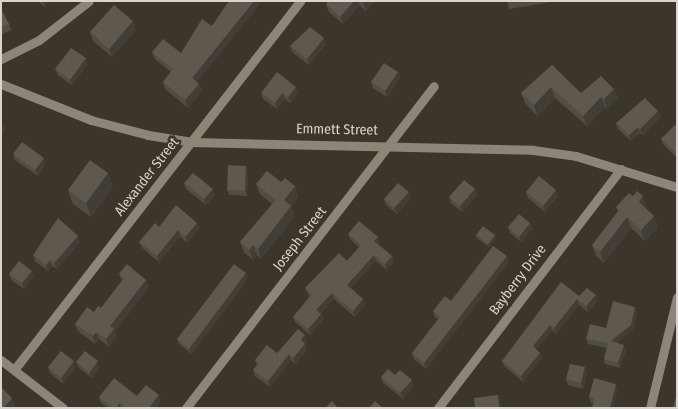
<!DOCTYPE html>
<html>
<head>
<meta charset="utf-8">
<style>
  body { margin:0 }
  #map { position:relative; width:678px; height:409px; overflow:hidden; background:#3a362a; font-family:"Fira Sans Condensed",sans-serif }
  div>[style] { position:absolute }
  .minor>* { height:9px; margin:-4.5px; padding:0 4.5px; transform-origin:4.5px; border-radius:4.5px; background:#8a8678 }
  .wall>* { inset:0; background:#504d41 }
  .shaded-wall>* { inset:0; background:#413e35 }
  .building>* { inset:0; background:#5d594c }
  span { translate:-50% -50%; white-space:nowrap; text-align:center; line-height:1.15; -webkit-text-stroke:4.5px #3a362a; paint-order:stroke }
  .street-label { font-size:14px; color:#d7d5ce }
  .frame { position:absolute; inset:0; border:2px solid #d7d5ce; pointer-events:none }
</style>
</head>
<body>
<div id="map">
  <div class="minor">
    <i style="left:1px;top:59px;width:42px;rotate:-26.6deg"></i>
    <i style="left:39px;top:40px;width:63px;rotate:-38deg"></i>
    <i style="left:1px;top:84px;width:97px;rotate:21.8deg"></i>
    <i style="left:91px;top:120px;width:59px;rotate:14.7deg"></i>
    <i style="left:148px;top:135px;width:45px;rotate:9deg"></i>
    <i style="left:192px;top:142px;width:341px;rotate:1.3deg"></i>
    <i style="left:533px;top:150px;width:43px;rotate:7.9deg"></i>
    <i style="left:576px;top:156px;width:106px;rotate:17.1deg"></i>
    <i style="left:1px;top:360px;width:78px;rotate:37.7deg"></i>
    <i style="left:14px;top:370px;width:467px;rotate:-52.2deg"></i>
    <i style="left:186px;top:408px;width:406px;rotate:-52.4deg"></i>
    <i style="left:438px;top:408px;width:301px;rotate:-52.6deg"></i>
    <i style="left:650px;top:408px;width:114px;rotate:-76.3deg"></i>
  </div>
  <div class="wall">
    <i style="clip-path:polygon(38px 1px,49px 1px,45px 7px)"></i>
    <i style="clip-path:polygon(229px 1px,262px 1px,197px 82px,202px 91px,188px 108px,165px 89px,163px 82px,171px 72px,155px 59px,152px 52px,181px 53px,212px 26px)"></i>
    <i style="clip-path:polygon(329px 1px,375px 1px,366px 11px,360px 5px,343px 24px,329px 12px,326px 4px)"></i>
    <i style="clip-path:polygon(507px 1px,557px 1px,509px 9px)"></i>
    <i style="clip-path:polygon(1px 9px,9px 24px,11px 30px,1px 35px)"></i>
    <i style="clip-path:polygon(136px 30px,112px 57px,93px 41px,90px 32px)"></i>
    <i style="clip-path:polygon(326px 44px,309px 65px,292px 52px,290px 46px)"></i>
    <i style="clip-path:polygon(88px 64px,72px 85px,58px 75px,55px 69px)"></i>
    <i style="clip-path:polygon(552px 65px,581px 93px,614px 89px,618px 99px,607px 109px,605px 107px,587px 126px,555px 98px,537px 116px,525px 103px,521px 93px)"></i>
    <i style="clip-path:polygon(398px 72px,400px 78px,387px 97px,373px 88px,371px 82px)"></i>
    <i style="clip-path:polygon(261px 93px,298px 93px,290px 103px,285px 99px,277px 109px,263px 99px)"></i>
    <i style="clip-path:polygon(658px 111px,661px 117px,643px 135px,640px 133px,631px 141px,618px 129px,616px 123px)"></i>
    <i style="clip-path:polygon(677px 127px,677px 158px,663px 144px,661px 139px)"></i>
    <i style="clip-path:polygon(13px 154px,46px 164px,38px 176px,15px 160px)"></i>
    <i style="clip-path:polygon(248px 172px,247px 196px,229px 195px,227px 190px)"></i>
    <i style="clip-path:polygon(108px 173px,113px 187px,91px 217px,73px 204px,68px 190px)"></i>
    <i style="clip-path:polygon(281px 182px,295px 186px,298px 197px,291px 206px,295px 216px,261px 259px,257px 255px,253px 260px,244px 252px,240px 242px,272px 204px,260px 194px,256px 184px)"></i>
    <i style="clip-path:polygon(184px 183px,215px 195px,206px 205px,186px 189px)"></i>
    <i style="clip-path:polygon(526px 192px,558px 196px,545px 212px,528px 198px)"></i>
    <i style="clip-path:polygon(477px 195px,462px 212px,451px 203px,449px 197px)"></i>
    <i style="clip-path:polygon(633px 196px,647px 207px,646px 208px,658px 227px,645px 241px,631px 228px,604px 263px,596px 256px,592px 245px,618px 212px,616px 207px)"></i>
    <i style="clip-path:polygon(411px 198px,397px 214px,386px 205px,384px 199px)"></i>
    <i style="clip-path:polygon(197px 223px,199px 229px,187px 243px,180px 236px,159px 262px,142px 248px,139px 242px,159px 227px)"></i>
    <i style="clip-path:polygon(530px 223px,532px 229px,521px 242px,510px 233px,508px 227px)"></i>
    <i style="clip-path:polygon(348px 234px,380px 242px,378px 244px,392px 256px,394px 262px,387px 270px,376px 261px,351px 288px,363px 299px,365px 305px,355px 317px,334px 299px,321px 313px,323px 320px,310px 335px,295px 322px,293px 317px,310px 296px,308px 294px,305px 288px,347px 261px,359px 247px,350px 239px)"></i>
    <i style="clip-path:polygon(476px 235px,496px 238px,489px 247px,477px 238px)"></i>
    <i style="clip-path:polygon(78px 236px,80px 242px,57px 269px,52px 266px,48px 271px,35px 261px,33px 255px)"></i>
    <i style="clip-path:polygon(509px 262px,426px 369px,414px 359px,412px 353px,438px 319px,435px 317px,433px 311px,451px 301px)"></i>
    <i style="clip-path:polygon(9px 274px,34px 276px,24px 289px,11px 280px)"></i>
    <i style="clip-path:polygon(119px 274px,146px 280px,149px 287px,115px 331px,117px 336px,109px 347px,99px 339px,95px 344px,78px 331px,75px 324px,94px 312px,101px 308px,122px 281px)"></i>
    <i style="clip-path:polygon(248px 279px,192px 354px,179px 344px,177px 339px)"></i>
    <i style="clip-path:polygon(579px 296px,598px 300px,588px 312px,579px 305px,556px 334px,552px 330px,536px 350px,540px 353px,542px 358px,523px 382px,504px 366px,502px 361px)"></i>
    <i style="clip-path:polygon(637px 312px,633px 330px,617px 343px,626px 350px,620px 368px,605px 364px,604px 359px,607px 348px,588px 344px,586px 339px)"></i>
    <i style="clip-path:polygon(307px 341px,305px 344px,307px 350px,295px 364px,291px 360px,270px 387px,255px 376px,253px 370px,257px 365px,255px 360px,277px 353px)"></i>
    <i style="clip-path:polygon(76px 362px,100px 367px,92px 378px,79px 368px)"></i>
    <i style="clip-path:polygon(48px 367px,76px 367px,63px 384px,50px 373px)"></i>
    <i style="clip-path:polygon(587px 373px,583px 389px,568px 385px,566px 379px)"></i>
    <i style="clip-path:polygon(395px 375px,414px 386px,403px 399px,383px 383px,381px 377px)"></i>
    <i style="clip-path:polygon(618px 389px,593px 403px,591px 403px,589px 397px)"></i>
    <i style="clip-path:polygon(137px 396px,161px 401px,156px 408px,108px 408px,101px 403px,99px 397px)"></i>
  </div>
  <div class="shaded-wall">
    <i style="clip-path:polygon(43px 1px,49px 1px,45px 7px)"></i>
    <i style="clip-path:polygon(254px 1px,262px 1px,195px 85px,192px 78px)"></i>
    <i style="clip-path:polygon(354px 1px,358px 1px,360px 5px,343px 24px,340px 17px)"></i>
    <i style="clip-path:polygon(365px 1px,375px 1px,366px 11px,363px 3px)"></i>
    <i style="clip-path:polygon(133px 21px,136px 30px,112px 57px,109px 49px)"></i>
    <i style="clip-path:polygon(324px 38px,326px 44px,309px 65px,307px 59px)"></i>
    <i style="clip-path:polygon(86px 58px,88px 64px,72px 85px,70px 80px)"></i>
    <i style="clip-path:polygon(398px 72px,400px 78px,387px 97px,385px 91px)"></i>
    <i style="clip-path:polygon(199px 84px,202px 91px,188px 108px,185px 100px)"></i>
    <i style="clip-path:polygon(296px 87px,298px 93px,290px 103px,288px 97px)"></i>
    <i style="clip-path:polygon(551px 87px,555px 98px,537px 116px,534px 105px)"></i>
    <i style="clip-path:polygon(614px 89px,618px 99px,607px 109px,604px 99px)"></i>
    <i style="clip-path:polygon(282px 93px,285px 99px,277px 109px,275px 103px)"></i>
    <i style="clip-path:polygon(601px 97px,605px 107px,587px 126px,583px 116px)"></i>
    <i style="clip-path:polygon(658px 111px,661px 117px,643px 135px,640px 129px)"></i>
    <i style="clip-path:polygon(4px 125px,6px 131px,1px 137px,1px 128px)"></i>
    <i style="clip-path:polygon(638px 127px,640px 133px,631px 141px,629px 135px)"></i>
    <i style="clip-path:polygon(44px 158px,46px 164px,38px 176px,35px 170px)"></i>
    <i style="clip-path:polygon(246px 166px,248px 172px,247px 196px,245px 191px)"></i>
    <i style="clip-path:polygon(108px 173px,113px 187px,91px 217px,86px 203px)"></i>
    <i style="clip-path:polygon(295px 186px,298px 197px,291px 206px,295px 216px,261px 259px,258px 249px,284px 200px)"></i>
    <i style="clip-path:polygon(213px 189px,215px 195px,206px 205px,204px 199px)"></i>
    <i style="clip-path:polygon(475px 189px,477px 195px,462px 212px,460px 206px)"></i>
    <i style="clip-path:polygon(556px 190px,558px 196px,545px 212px,543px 206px)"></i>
    <i style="clip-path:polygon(409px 192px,411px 198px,397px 214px,394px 208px)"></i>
    <i style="clip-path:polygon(643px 196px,647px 207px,643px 212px,639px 202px)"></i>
    <i style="clip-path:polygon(654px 216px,658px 227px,645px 241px,641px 230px)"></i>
    <i style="clip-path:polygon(627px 217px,631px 228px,604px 263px,600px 252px)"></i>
    <i style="clip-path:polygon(197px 223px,199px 229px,187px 243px,185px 237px)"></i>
    <i style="clip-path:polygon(530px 223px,532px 229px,521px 242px,519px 237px)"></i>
    <i style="clip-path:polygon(178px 230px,180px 236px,159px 262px,157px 256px)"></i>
    <i style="clip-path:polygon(495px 235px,496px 238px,489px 247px,488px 244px)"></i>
    <i style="clip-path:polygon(78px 236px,80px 242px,57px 269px,54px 263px)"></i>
    <i style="clip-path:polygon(378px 237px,380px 242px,376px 247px,374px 241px)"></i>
    <i style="clip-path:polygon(253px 245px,257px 255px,253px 260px,249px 250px)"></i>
    <i style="clip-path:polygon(374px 255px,376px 261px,349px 291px,347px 285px)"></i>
    <i style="clip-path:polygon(392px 256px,394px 262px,387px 270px,385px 264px)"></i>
    <i style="clip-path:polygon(507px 256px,509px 262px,426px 369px,424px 363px)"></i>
    <i style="clip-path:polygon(50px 260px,52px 266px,48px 271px,46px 265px)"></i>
    <i style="clip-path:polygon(32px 271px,34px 276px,24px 289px,22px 283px)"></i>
    <i style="clip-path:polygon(246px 273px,248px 279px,192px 354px,189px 349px)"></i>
    <i style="clip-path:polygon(146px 280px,149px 287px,115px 331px,117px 336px,109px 347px,106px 339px,110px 326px)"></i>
    <i style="clip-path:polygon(332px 293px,334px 299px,319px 316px,316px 310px)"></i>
    <i style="clip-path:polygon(596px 295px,598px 300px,588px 312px,586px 306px)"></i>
    <i style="clip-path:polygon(363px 299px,365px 305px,355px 317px,353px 311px)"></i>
    <i style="clip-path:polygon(577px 299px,579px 305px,556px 334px,554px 328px)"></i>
    <i style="clip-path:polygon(635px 307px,637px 312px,633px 330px,613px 346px,611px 341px)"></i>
    <i style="clip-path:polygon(321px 314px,323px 320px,310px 335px,308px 329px)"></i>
    <i style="clip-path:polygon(550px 325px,552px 330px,535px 352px,533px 346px)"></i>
    <i style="clip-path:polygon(96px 332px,99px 339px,95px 344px,93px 336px)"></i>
    <i style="clip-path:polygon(305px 335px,307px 341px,303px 346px,301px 340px)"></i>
    <i style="clip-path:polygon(305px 344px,307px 350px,295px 364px,293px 358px)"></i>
    <i style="clip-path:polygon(624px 345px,626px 350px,620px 368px,618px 363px)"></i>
    <i style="clip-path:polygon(540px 353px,542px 358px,523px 382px,521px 376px)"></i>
    <i style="clip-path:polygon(289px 354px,291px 360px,270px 387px,268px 381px)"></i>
    <i style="clip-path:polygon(74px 361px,76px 367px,63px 384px,61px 378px)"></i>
    <i style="clip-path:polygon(98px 361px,100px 367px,92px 378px,89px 373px)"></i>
    <i style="clip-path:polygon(585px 367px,587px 373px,583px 389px,581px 383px)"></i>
    <i style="clip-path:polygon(412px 380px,414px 386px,403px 399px,400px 393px)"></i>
    <i style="clip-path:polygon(616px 384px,618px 389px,613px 408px,610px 408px)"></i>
    <i style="clip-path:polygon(159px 395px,161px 401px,156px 408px,149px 408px)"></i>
    <i style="clip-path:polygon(498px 395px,500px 401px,501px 408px,499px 408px)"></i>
    <i style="clip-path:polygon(12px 398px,16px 408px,4px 408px)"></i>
    <i style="clip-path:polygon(120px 403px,121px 408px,116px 408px)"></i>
  </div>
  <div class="building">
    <i style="clip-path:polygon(229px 1px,254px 1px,192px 78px,199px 84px,185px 100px,163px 82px,173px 69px,152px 52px,163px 39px,181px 53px,202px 19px,212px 26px)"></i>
    <i style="clip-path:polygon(329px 1px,354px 1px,340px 17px,326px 4px)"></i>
    <i style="clip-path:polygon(114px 5px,133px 21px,109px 49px,90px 32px)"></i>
    <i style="clip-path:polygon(1px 9px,9px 24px,1px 28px)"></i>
    <i style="clip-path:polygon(310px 27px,324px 38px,307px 59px,290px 46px)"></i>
    <i style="clip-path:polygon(71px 48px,86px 58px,70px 80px,55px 69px)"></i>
    <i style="clip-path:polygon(384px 63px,398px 72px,385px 91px,371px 82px)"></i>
    <i style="clip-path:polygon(552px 65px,581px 93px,601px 76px,614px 89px,604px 99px,601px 97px,583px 116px,551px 87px,534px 105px,521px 93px)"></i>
    <i style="clip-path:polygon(277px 72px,296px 87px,288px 97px,282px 93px,275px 103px,261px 93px)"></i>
    <i style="clip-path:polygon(645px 98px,658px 111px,640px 129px,638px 127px,629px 135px,616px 123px)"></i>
    <i style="clip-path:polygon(675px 125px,677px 127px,677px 154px,661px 139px)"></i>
    <i style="clip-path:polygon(22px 142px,44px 158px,35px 170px,13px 154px)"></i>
    <i style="clip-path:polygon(90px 160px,108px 173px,86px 203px,68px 190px)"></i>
    <i style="clip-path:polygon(228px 165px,246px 166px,245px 191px,227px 190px)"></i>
    <i style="clip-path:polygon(267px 171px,281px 182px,285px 178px,295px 186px,284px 200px,291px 206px,258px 249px,253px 245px,249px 250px,240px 242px,276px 200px,256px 184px)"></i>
    <i style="clip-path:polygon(193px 173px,213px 189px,204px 199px,184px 183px)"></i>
    <i style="clip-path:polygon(539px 176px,556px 190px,543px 206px,526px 192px)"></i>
    <i style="clip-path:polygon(464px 180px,475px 189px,460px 206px,449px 197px)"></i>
    <i style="clip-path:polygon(398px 183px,409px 192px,394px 208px,384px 199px)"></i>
    <i style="clip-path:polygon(637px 191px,643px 196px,639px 202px,654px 216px,641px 230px,627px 217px,600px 252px,592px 245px,619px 210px,616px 207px,629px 193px,633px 196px)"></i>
    <i style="clip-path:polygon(176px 205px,197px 223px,185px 237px,178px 230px,157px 256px,139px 242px,155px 223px,159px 227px)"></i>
    <i style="clip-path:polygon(519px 214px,530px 223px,519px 237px,508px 227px)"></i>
    <i style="clip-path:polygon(58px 218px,78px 236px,54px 263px,50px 260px,46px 265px,33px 255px)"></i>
    <i style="clip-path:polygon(359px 221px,378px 237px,374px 241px,392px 256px,385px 264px,374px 255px,347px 285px,363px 299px,353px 311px,332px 293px,316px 310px,321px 314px,308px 329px,293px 317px,312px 294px,305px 288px,339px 253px,347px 261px,361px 245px,348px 234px)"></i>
    <i style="clip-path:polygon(483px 226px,495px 235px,488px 244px,476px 235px)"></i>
    <i style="clip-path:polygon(493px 246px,507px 256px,424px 363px,412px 353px,440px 317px,433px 311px,445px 296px,451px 301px)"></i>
    <i style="clip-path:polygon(19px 261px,32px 271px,22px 283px,9px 274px)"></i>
    <i style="clip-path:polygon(127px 264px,146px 280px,110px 326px,114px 329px,106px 339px,96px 332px,93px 336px,75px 324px,87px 307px,94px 312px,98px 306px,101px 308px,124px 278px,119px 274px)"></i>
    <i style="clip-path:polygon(234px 264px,246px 273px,189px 349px,177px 339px)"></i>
    <i style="clip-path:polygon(561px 282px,579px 296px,587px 288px,596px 295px,586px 306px,577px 299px,554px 328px,550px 325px,533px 346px,540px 353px,521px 376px,502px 361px)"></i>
    <i style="clip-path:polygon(613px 301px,635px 307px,631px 325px,611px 341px,624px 345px,618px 363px,604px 359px,608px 343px,586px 339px,590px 324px,606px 328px)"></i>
    <i style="clip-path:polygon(298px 329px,305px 335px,301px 340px,305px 344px,293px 358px,289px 354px,268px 381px,253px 370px,259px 363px,255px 360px,267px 345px,277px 353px)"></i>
    <i style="clip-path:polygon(61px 351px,74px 361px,61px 378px,48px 367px)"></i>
    <i style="clip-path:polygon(85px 351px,98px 361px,89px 373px,76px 362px)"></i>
    <i style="clip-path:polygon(570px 364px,585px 367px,581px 383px,566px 379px)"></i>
    <i style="clip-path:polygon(388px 369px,395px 375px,400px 370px,412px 380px,400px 393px,381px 377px)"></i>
    <i style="clip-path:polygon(114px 378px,137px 396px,146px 385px,159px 395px,149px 408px,126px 408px,120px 403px,116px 408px,113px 408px,99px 397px)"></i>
    <i style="clip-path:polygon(594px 378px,616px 384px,610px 408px,592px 408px,594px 398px,589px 397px)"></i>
    <i style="clip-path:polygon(1px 387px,12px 398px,4px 408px,1px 408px)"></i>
    <i style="clip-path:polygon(677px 393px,677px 408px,673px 408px)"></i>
    <i style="clip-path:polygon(498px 395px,499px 408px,475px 408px,474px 398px)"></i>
    <i style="clip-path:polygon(332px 401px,338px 408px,325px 408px)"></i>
    <i style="clip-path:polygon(375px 401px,383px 408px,369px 408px)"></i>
  </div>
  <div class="street-label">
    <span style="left:337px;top:130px;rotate:1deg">Emmett Street</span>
    <span style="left:147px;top:177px;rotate:-52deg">Alexander Street</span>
    <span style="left:300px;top:239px;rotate:-52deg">Joseph Street</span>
    <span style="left:518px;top:280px;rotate:-53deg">Bayberry Drive</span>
  </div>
  <div class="frame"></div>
</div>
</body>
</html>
